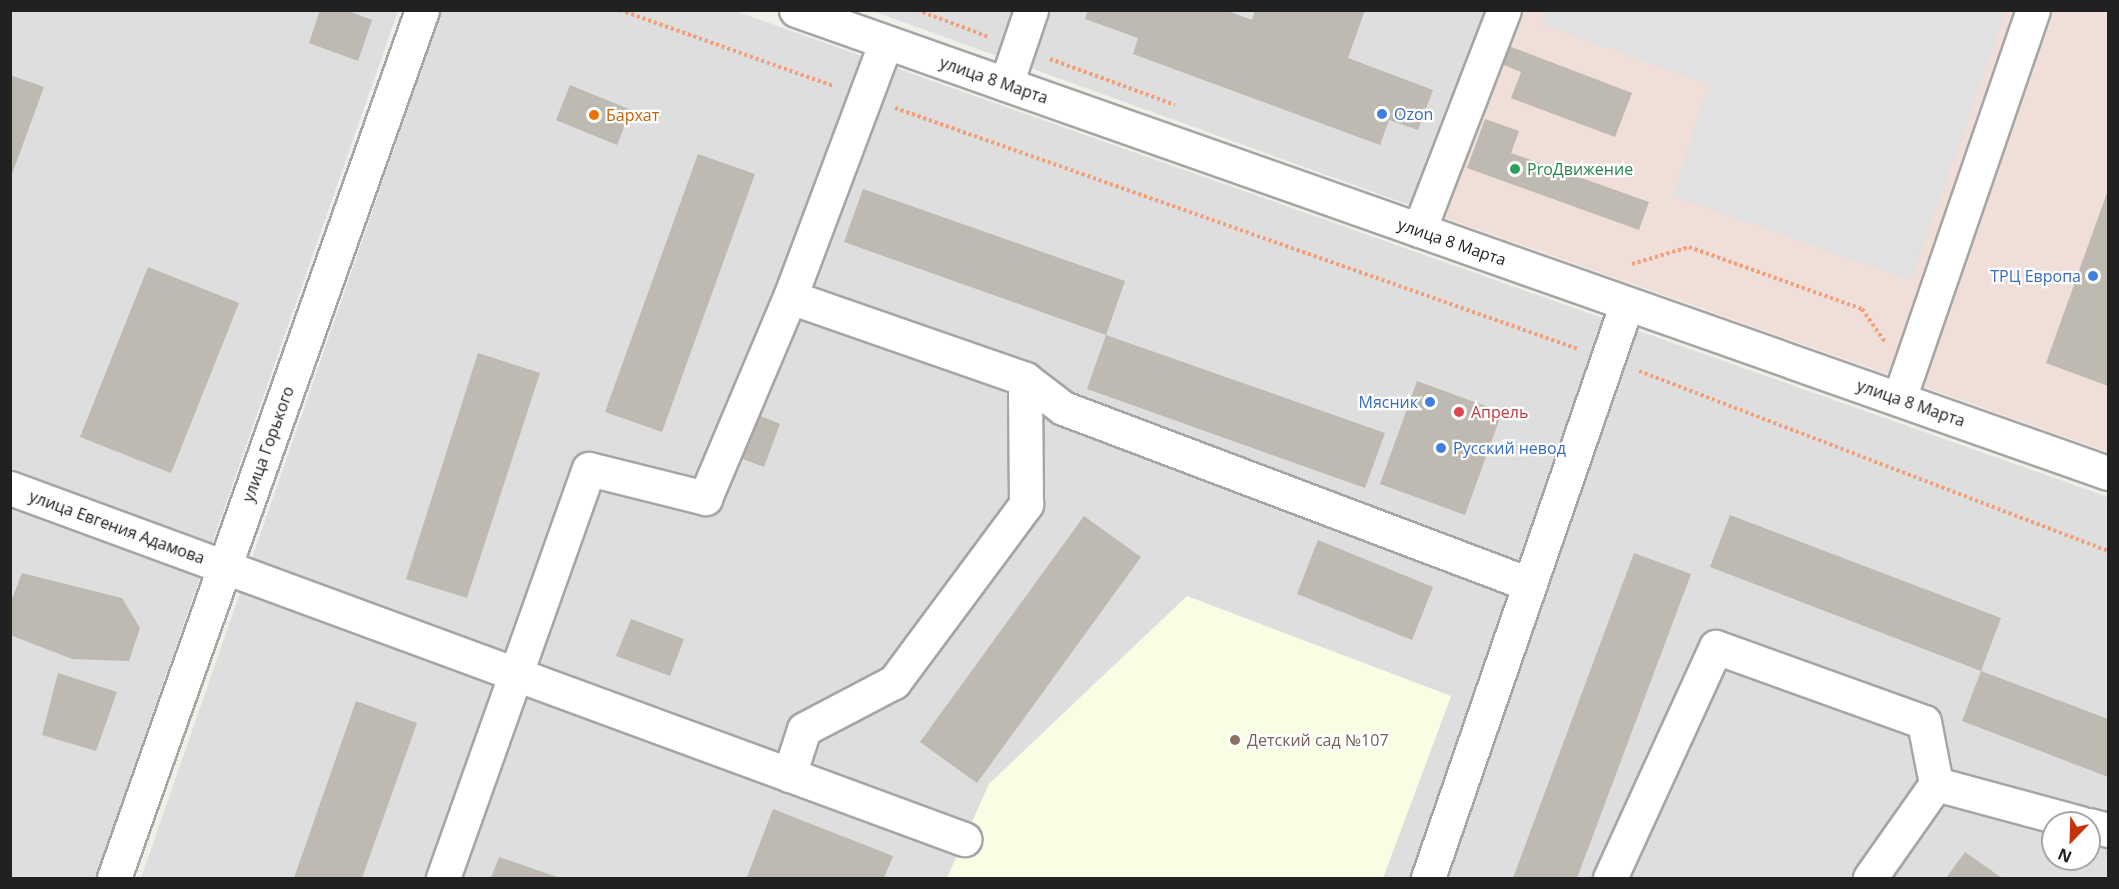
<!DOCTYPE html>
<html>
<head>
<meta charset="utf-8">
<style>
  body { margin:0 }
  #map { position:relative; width:2119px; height:889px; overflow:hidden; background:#f0efe8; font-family:"Open Sans",sans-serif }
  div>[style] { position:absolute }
  .residential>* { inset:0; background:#dedede }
  .commercial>* { inset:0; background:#f0ded8 }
  .education>* { inset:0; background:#f8fee4 }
  .parking>* { inset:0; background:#e1e1e1 }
  .building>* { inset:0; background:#beb9b1 }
  .path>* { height:4px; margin-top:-2px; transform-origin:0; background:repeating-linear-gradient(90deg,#f39e76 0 3px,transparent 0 6px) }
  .roads { filter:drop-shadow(2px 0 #a5a5a5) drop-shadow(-2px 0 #a5a5a5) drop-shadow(0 2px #a5a5a5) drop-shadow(0 -2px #a5a5a5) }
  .minor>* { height:33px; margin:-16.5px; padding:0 16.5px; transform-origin:16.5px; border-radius:16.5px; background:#fff }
  .dots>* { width:16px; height:16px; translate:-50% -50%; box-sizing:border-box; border:3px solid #fff; border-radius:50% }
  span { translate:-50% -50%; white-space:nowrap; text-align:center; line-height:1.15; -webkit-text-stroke:4.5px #fff; paint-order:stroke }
  .street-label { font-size:16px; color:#212121 }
  .shop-label { font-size:16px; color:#366cbe }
  .left { translate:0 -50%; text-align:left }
  .right { translate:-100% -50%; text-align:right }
  .food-label { font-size:16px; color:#c56008 }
  .leisure-label { font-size:16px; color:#27864d }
  .health-label { font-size:16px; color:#be3a42 }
  .education-label { font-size:16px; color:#785e54 }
  .frame { position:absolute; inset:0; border:12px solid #212121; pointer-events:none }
  .north { position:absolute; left:2041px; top:811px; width:60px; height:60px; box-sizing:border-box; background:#fff; border:2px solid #a6a6a6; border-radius:50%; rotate:203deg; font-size:16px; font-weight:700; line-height:24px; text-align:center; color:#212121 }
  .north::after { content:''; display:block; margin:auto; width:21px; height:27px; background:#c6330b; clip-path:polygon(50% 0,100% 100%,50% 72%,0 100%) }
</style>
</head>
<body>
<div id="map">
  <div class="residential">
    <i style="clip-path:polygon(10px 11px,398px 11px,95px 878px,11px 878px)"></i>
    <i style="clip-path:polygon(evenodd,442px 11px,735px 11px,2108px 497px,2108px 878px,1383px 878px,1451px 696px,989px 784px,947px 878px,141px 878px,442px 11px,2053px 823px,2089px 823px,2089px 859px,2053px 859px,2053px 823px)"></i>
    <i style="clip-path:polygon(873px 11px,1502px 11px,1423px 210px)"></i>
  </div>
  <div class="commercial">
    <i style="clip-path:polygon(1502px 11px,2108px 11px,2108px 452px,1423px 210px)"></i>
  </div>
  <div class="education">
    <i style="clip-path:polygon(1187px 596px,1451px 696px,1383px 878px,947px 878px,989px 784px)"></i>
  </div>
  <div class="parking">
    <i style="clip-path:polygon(1546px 11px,2006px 10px,2006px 11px,1911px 280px,1673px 196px,1708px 84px,1541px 24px)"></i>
  </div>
  <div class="building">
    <i style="clip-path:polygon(320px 10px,346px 10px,372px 20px,358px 61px,309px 43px)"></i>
    <i style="clip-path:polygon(1088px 10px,1225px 10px,1252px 20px,1255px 10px,1365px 10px,1348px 58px,1433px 90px,1418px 130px,1389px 120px,1380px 145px,1133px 54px,1138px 38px,1085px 19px)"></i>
    <i style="clip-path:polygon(1501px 43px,1632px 93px,1615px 137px,1511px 98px,1521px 72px,1494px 61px)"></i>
    <i style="clip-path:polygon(10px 75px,44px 87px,11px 177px,10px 177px)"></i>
    <i style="clip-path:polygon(570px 85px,631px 110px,617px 145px,556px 120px)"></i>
    <i style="clip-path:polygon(1485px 119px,1519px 131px,1511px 153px,1649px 202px,1639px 230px,1467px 168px)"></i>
    <i style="clip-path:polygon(698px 154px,755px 174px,662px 432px,605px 412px)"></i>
    <i style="clip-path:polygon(863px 189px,1125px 281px,1106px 335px,844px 242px)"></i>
    <i style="clip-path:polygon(2108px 190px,2108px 386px,2046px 363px)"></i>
    <i style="clip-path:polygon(148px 267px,239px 303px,171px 473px,80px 437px)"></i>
    <i style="clip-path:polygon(1106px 335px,1385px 433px,1365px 488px,1087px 389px)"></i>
    <i style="clip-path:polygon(478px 353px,540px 373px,467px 598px,406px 579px)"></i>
    <i style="clip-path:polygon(1417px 381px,1502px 412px,1465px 515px,1380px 484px)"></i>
    <i style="clip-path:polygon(746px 410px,780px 424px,764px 467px,729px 454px)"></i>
    <i style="clip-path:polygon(1730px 515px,2001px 618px,1981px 671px,1710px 567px)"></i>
    <i style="clip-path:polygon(1084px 516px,1141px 557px,977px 783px,920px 742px)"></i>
    <i style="clip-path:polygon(1318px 540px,1433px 587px,1412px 640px,1297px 594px)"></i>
    <i style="clip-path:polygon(1634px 553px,1691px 574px,1577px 878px,1513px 878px)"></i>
    <i style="clip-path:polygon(22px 573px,122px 598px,140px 628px,129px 661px,72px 659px,10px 635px,10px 604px)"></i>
    <i style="clip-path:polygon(631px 619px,684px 639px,670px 676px,616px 656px)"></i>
    <i style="clip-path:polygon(1981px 671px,2108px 719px,2108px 777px,1962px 721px)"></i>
    <i style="clip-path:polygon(58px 673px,117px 692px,96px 751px,42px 735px)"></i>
    <i style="clip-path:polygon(356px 701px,417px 723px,362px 878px,294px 878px)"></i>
    <i style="clip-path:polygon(773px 809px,893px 856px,884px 878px,747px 877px)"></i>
    <i style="clip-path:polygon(1965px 852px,2002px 878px,1946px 878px)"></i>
    <i style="clip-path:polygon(499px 857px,560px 878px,491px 878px)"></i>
  </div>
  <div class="path">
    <i style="left:620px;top:10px;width:227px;rotate:19.6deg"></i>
    <i style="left:917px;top:10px;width:77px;rotate:20.6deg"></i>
    <i style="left:1050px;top:59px;width:133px;rotate:20.2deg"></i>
    <i style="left:895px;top:108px;width:724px;rotate:19.44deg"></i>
    <i style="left:1632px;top:264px;width:59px;rotate:-16.6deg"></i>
    <i style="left:1689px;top:247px;width:184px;rotate:19.7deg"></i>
    <i style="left:1862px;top:309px;width:40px;rotate:55.1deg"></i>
    <i style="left:1639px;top:371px;width:502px;rotate:21deg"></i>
  </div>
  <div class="roads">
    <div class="minor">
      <i style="left:796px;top:10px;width:1391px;rotate:19.44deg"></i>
      <i style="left:1006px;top:84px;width:78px;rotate:-71.3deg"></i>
      <i style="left:1419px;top:230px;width:236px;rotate:-68.9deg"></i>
      <i style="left:790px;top:297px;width:272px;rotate:-69.4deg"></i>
      <i style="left:1899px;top:399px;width:411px;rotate:-71deg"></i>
      <i style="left:10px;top:488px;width:1017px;rotate:20.2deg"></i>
      <i style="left:789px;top:775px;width:48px;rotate:-71.9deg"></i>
      <i style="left:804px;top:729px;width:102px;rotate:-27.6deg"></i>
      <i style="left:894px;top:682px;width:222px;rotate:-53.4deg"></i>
      <i style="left:1026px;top:504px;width:125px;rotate:-90.5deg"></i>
      <i style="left:1936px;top:784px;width:150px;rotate:15.1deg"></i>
      <i style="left:2089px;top:825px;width:20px;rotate:15deg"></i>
      <i style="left:114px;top:878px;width:921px;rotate:-70.46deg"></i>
      <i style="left:443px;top:878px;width:434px;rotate:-70.4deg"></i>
      <i style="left:589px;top:469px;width:120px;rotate:14deg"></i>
      <i style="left:705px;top:498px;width:218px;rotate:-67.1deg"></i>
      <i style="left:790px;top:297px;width:249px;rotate:19.2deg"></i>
      <i style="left:1025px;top:379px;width:48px;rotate:37.3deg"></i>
      <i style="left:1063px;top:408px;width:499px;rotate:20.7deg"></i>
      <i style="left:1428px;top:878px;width:608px;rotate:-70.91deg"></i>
      <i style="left:1610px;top:878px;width:254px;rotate:-65.4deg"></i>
      <i style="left:1716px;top:647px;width:221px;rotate:19.8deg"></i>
      <i style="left:1924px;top:722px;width:63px;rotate:79deg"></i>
      <i style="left:1936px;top:784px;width:115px;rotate:125.1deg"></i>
    </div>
  </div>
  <div class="dots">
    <i style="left:1382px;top:114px;background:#3f7fe0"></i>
    <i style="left:594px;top:115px;background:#e8710a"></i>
    <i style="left:1515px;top:169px;background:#2e9e5b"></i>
    <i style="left:2093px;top:276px;background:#3f7fe0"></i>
    <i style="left:1430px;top:402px;background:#3f7fe0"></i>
    <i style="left:1459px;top:412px;background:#e0444e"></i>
    <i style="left:1441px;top:448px;background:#3f7fe0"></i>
    <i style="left:1235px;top:740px;background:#8d6e63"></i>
  </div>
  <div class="street-label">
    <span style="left:994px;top:80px;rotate:19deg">улица 8 Марта</span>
    <span style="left:1452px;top:242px;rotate:19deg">улица 8 Марта</span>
    <span style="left:1911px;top:403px;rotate:19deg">улица 8 Марта</span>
    <span style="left:268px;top:444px;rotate:-70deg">улица Горького</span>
    <span style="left:117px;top:527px;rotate:20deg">улица Евгения Адамова</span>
  </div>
  <div class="shop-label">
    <span class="left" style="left:1394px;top:114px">Ozon</span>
    <span class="right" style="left:2081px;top:276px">ТРЦ Европа</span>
    <span class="right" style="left:1418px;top:402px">Мясник</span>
    <span class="left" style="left:1453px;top:448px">Русский невод</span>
  </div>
  <div class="food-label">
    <span class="left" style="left:606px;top:115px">Бархат</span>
  </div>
  <div class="leisure-label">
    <span class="left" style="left:1527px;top:169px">ProДвижение</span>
  </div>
  <div class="health-label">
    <span class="left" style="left:1471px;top:412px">Апрель</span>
  </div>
  <div class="education-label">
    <span class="left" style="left:1247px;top:740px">Детский сад №107</span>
  </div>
  <div class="frame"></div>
  <div class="north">N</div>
</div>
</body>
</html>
